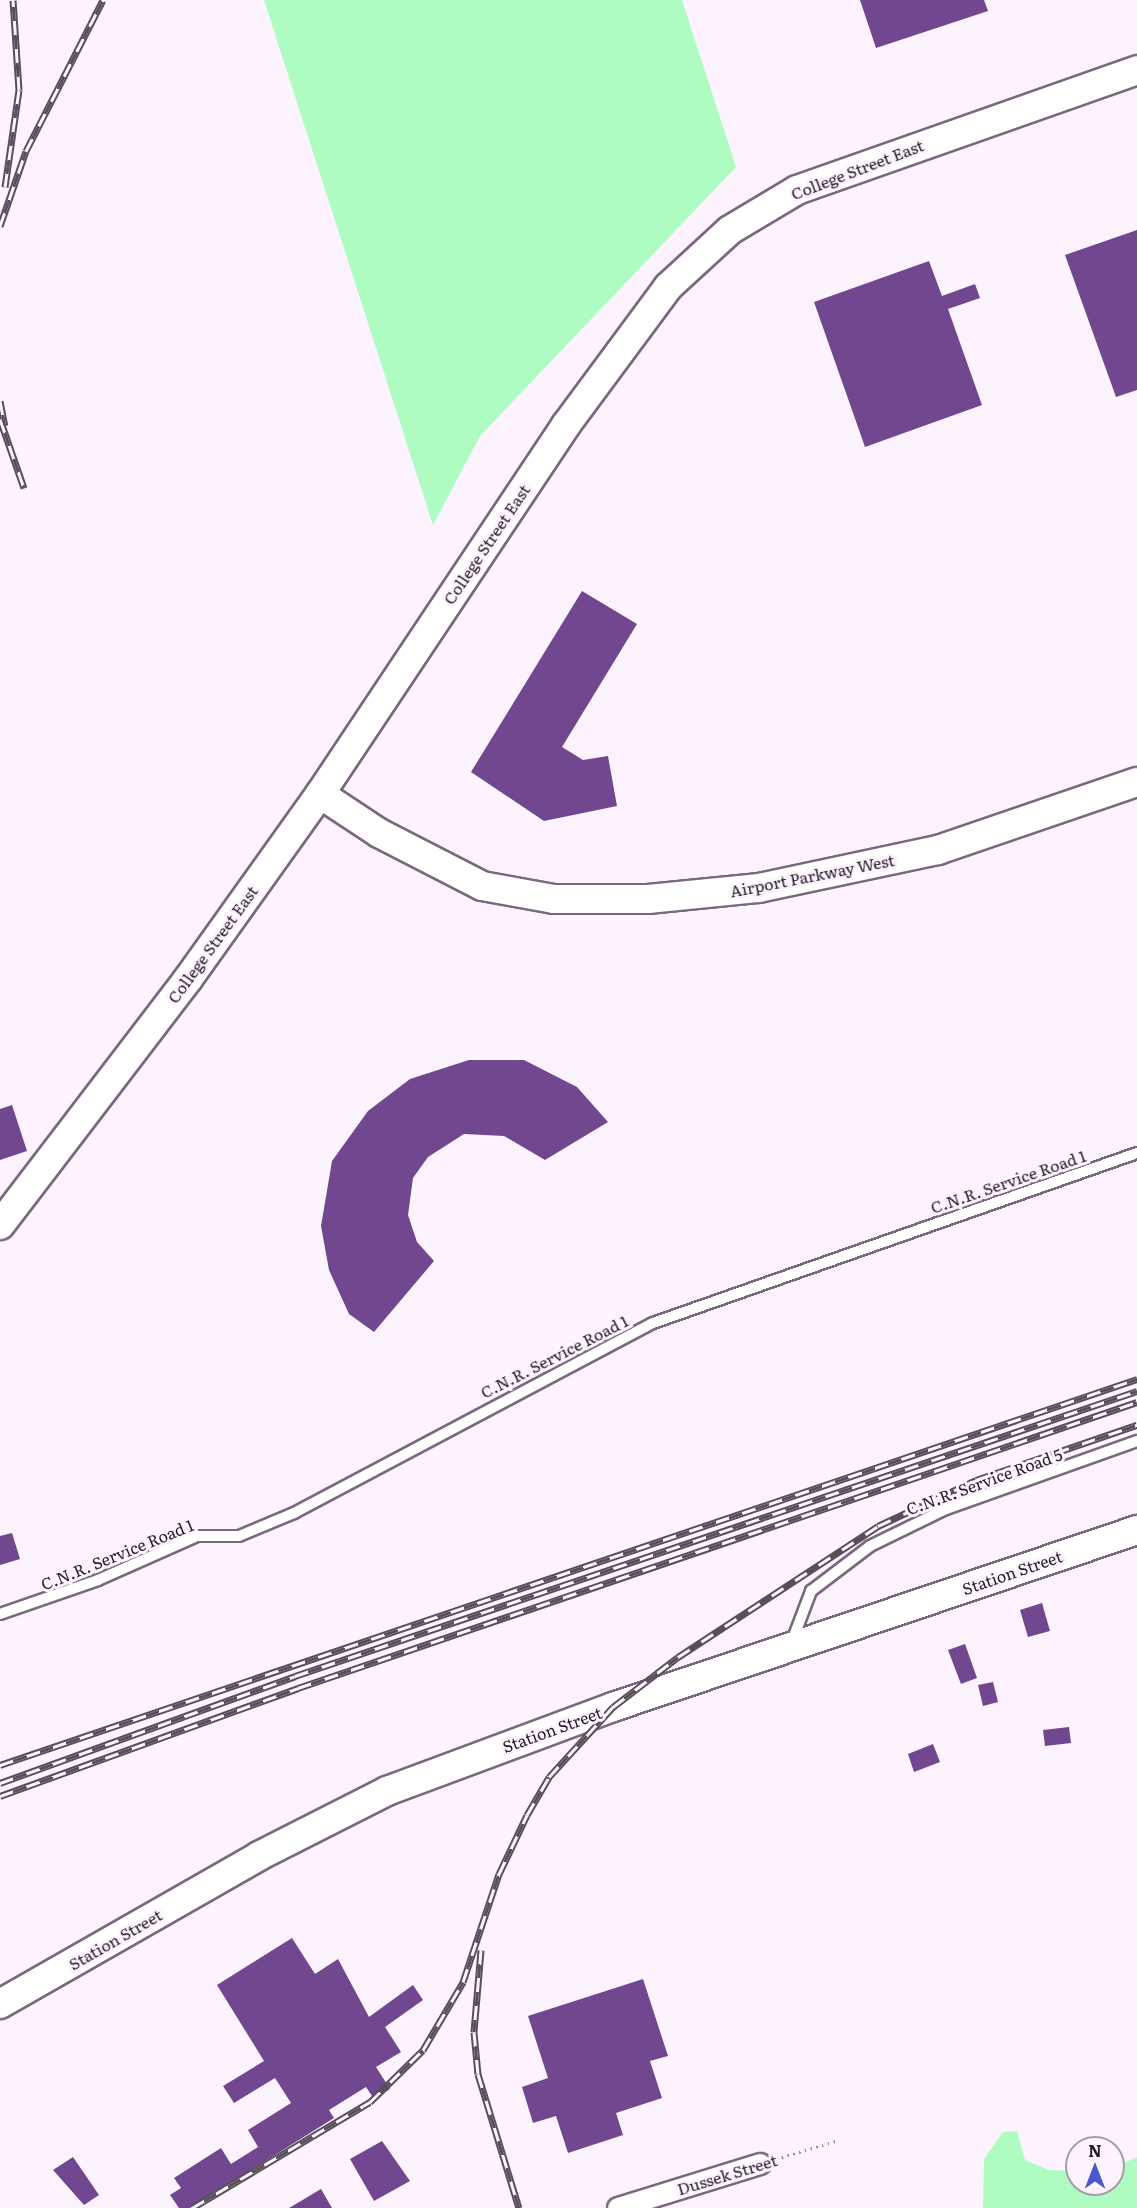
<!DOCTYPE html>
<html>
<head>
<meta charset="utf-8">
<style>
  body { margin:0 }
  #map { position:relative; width:1137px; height:2208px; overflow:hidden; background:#fdf3fe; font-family:Literata,serif }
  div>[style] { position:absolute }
  .green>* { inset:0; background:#affcc3 }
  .building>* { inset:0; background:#714790 }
  .path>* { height:3px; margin-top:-1.5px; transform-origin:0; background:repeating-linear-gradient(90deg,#968d97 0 1.5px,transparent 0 6px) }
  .roads { filter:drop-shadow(2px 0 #7c6780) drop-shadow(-2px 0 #7c6780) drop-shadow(0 2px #7c6780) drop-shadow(0 -2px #7c6780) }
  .lane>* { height:10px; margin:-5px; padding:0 5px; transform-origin:5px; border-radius:5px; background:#fff }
  .street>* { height:20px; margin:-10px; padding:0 10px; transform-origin:10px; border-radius:10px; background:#fff }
  .secondary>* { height:28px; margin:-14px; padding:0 14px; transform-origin:14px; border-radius:14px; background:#fff }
  .rail>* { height:7px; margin-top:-3.5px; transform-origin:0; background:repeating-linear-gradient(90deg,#fdf3fe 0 14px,#584f59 0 28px); box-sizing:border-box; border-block:2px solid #584f59 }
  span { translate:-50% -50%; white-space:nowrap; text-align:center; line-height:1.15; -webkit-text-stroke:6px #fdf3fe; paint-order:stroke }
  .street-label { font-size:16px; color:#231b25 }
  .north { position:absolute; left:1065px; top:2136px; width:60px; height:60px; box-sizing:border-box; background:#fdf3fe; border:2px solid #a69da7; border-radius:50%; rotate:0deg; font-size:16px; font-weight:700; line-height:24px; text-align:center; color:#231b25 }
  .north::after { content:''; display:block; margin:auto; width:21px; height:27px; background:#4d57cc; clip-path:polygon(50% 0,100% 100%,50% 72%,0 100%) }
</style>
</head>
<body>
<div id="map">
  <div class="green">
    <i style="clip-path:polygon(264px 0,682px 0,736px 167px,480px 436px,433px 525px)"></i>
    <i style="clip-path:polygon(1017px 2131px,1025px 2160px,1049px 2170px,1077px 2171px,1077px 2184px,1113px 2184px,1113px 2168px,1137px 2157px,1137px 2208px,983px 2208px,984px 2159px,1003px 2132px)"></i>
  </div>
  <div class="building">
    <i style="clip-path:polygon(860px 0,984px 0,988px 11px,876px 48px)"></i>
    <i style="clip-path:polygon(1137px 230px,1137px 390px,1116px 397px,1065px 255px)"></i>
    <i style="clip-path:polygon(929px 261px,942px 296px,975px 284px,980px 298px,948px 309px,982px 405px,865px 447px,814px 302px)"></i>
    <i style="clip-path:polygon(582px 591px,637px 624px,562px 747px,583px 760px,608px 756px,617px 806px,544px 821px,471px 772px)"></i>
    <i style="clip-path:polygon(469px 1060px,524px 1060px,577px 1087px,608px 1122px,545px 1160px,504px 1136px,464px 1134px,428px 1157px,413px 1178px,408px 1215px,417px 1242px,434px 1261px,374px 1332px,349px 1314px,329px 1270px,321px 1226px,332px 1161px,368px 1111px,410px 1079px)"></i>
    <i style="clip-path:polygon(12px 1105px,27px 1151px,0 1160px,0 1109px)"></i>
    <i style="clip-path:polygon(12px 1533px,20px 1559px,0 1565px,0 1536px)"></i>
    <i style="clip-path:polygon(1042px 1603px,1050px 1631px,1028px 1637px,1020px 1610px)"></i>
    <i style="clip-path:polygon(965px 1644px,977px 1678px,961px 1684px,948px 1650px)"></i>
    <i style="clip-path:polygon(993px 1682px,998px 1702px,983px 1706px,978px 1685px)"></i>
    <i style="clip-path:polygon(1069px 1727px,1071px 1743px,1045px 1746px,1043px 1730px)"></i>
    <i style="clip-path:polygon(933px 1744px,940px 1762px,914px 1772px,908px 1754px)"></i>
    <i style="clip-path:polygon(292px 1938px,315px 1974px,338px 1959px,369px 2017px,413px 1985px,423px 2000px,385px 2027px,401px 2052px,376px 2067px,390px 2089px,374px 2099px,366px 2087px,329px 2110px,334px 2118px,190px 2208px,179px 2208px,170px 2195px,181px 2188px,174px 2178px,221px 2148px,231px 2164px,258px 2147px,248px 2130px,291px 2103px,275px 2078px,234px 2103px,223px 2086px,264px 2061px,217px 1985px)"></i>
    <i style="clip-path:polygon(643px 1979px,668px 2056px,650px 2061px,662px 2098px,616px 2113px,623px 2135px,568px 2153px,556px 2116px,533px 2123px,522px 2087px,548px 2078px,528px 2016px)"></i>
    <i style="clip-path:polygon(382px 2141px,410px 2181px,374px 2201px,350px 2159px)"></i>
    <i style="clip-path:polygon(73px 2157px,99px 2195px,84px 2205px,53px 2170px)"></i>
    <i style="clip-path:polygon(321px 2189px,332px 2208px,289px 2208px)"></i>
  </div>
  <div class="path">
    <i style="left:776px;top:2159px;width:63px;rotate:-16.7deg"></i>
  </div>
  <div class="roads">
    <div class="lane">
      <i style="left:0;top:1614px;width:104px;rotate:-19.1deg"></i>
      <i style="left:98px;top:1580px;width:108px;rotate:-24deg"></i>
      <i style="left:197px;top:1536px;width:42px"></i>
      <i style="left:239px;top:1536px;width:60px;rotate:-22.7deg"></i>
      <i style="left:294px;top:1513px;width:406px;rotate:-27.9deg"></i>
      <i style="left:653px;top:1323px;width:513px;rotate:-19.35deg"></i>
      <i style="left:791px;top:1644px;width:57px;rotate:-69.3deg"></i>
      <i style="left:811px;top:1591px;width:74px;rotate:-37.3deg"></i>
      <i style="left:870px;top:1546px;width:85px;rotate:-26deg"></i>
      <i style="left:946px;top:1509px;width:203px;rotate:-19.6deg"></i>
    </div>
    <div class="street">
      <i style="left:618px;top:2208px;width:149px;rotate:-17.2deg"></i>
    </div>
    <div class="secondary">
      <i style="left:320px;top:794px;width:71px;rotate:33.5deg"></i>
      <i style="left:379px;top:833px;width:116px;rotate:27.2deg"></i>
      <i style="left:482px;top:886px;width:73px;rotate:10.2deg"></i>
      <i style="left:554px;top:899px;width:94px"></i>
      <i style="left:648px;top:899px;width:112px;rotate:-5.7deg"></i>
      <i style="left:759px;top:888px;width:183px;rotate:-12deg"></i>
      <i style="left:938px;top:850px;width:210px;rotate:-18.9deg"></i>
      <i style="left:0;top:1225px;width:310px;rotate:-52.6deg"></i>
      <i style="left:188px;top:979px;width:227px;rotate:-54.5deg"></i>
      <i style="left:320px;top:794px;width:443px;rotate:-56.3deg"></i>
      <i style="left:566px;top:425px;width:172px;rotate:-53.5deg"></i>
      <i style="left:668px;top:287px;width:84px;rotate:-42.6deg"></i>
      <i style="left:730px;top:230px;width:78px;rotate:-30.8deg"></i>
      <i style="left:797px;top:190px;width:361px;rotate:-19.4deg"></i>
      <i style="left:0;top:2004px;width:298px;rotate:-29.7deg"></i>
      <i style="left:259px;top:1856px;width:144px;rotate:-26.9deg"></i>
      <i style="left:387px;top:1791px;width:241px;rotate:-20.4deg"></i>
      <i style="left:613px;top:1707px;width:553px;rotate:-18.66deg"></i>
    </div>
  </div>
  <div class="rail">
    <i style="left:5px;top:187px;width:98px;rotate:-81.8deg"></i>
    <i style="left:19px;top:90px;width:90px;rotate:-93.8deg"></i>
    <i style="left:0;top:226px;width:79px;rotate:-70.9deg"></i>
    <i style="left:26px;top:151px;width:169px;rotate:-63deg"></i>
    <i style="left:0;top:401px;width:25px;rotate:79deg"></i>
    <i style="left:0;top:419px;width:73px;rotate:70.8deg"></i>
    <i style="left:0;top:1765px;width:1201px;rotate:-18.75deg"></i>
    <i style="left:0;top:1783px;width:314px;rotate:-19.9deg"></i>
    <i style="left:295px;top:1676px;width:889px;rotate:-18.7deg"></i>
    <i style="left:0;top:1796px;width:317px;rotate:-19.9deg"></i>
    <i style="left:298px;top:1688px;width:886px;rotate:-18.82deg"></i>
    <i style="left:481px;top:1950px;width:82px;rotate:94.9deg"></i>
    <i style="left:474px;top:2032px;width:42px;rotate:84.6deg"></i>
    <i style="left:478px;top:2074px;width:140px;rotate:73deg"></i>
    <i style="left:192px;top:2208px;width:207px;rotate:-30.8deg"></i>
    <i style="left:370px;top:2102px;width:74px;rotate:-44.5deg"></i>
    <i style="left:423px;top:2050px;width:79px;rotate:-59.5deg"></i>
    <i style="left:463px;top:1982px;width:114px;rotate:-71.6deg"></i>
    <i style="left:499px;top:1874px;width:65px;rotate:-64.6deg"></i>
    <i style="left:527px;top:1815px;width:44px;rotate:-59.9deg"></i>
    <i style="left:549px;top:1777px;width:95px;rotate:-47.6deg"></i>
    <i style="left:613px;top:1707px;width:82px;rotate:-37.6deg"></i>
    <i style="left:678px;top:1657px;width:239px;rotate:-33.2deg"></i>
    <i style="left:878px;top:1526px;width:108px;rotate:-25.1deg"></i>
    <i style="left:976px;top:1480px;width:170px;rotate:-18.9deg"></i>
  </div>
  <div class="street-label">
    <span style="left:857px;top:169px;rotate:-21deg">College Street East</span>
    <span style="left:486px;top:544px;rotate:-56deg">College Street East</span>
    <span style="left:812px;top:875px;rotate:-11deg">Airport Parkway West</span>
    <span style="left:212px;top:944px;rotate:-54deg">College Street East</span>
    <span style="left:1008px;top:1181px;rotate:-19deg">C.N.R. Service Road 1</span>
    <span style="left:554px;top:1356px;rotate:-27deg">C.N.R. Service Road 1</span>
    <span style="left:984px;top:1481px;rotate:-20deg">C.N.R. Service Road 5</span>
    <span style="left:117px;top:1554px;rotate:-22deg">C.N.R. Service Road 1</span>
    <span style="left:1012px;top:1572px;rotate:-19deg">Station Street</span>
    <span style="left:552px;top:1729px;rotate:-20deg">Station Street</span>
    <span style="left:115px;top:1939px;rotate:-30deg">Station Street</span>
    <span style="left:727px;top:2174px;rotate:-17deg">Dussek Street</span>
  </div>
  <div class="north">N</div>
</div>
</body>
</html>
